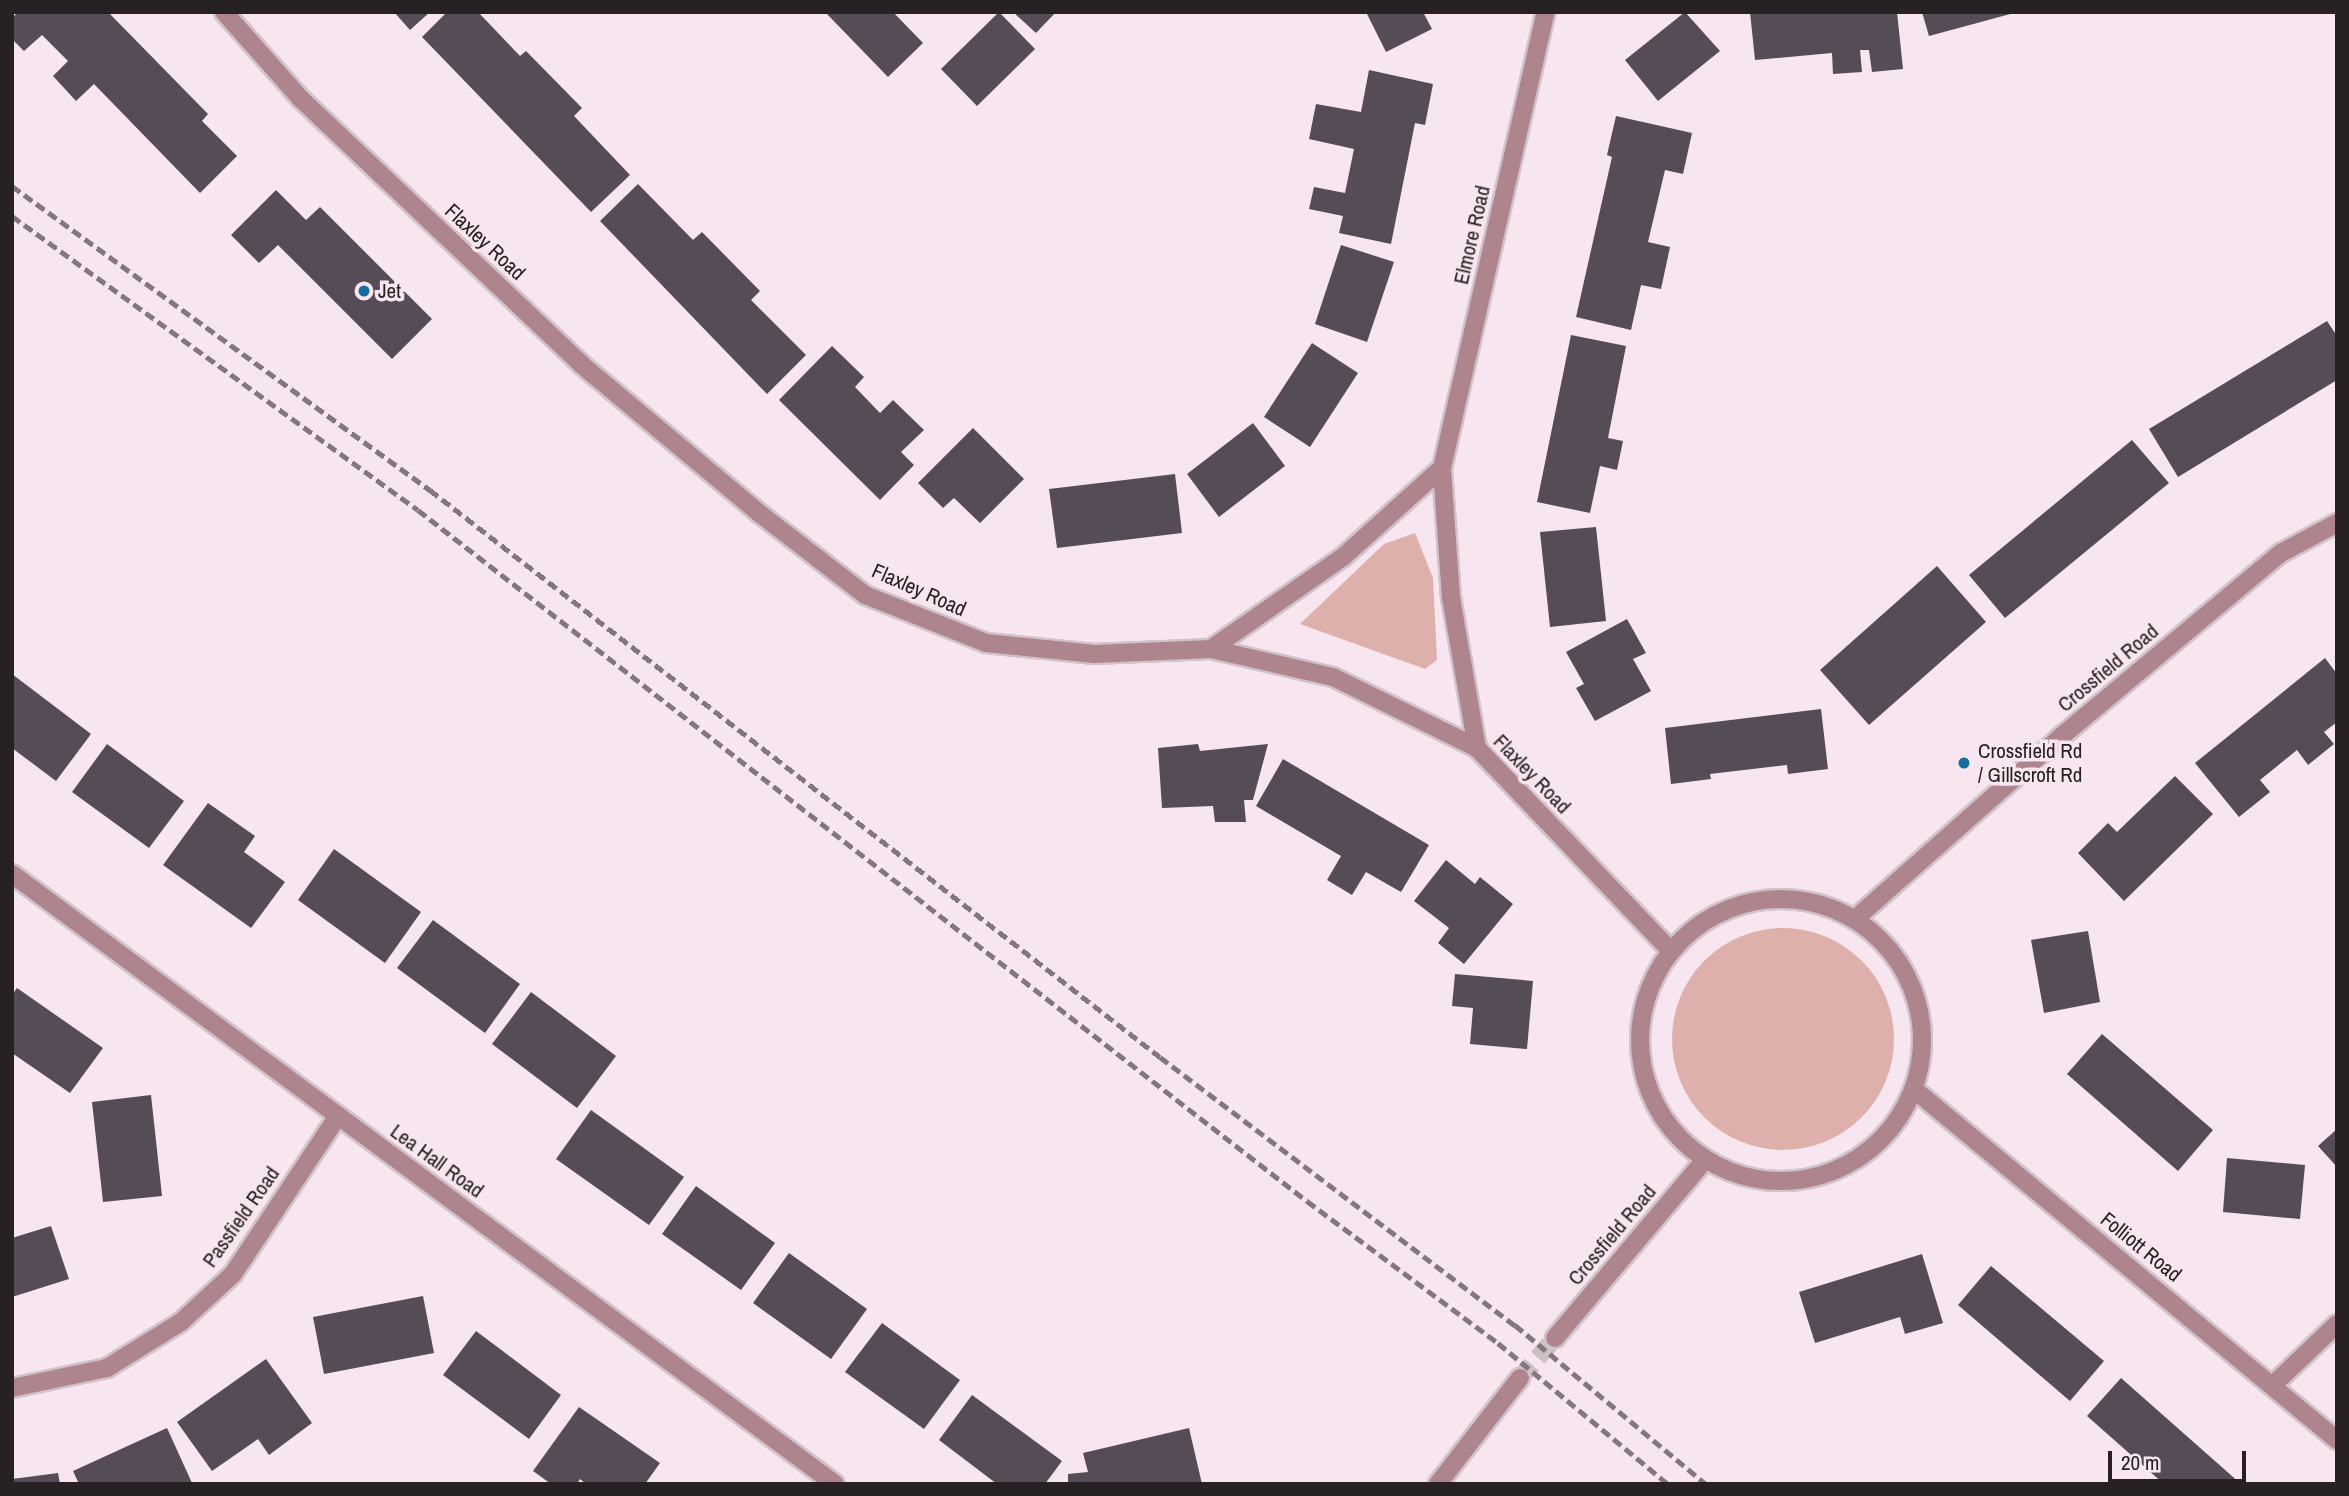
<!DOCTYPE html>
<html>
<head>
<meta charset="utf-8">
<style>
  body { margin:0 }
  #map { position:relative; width:2349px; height:1496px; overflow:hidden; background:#f7e6ef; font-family:"Archivo Narrow",sans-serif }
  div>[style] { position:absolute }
  .green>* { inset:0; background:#ddb0ab }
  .round { border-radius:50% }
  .building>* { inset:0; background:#554c57 }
  .minor-tunnel>* { height:18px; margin-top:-9px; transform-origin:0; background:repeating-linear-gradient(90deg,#cdbfc6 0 18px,transparent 0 27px) }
  .roads { filter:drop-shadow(2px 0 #d2c3ca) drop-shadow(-2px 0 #d2c3ca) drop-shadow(0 2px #d2c3ca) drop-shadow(0 -2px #d2c3ca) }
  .minor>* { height:18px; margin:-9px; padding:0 9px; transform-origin:9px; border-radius:9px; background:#ae848d }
  .minor>.ring { margin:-9px; padding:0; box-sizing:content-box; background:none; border:18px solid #ae848d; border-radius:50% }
  .rail>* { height:5px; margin-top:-2.5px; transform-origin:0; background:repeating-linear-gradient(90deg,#81777c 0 10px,transparent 0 15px) }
  .dots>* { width:19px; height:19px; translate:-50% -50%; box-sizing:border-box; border:4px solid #f7e6ef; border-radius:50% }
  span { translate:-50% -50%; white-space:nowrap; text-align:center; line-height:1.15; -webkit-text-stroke:7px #f7e6ef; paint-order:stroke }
  .street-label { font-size:21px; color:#272124 }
  .poi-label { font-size:21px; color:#272124 }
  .left { translate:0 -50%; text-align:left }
  .frame { position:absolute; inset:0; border:14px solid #272124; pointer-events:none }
  .scale { position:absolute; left:2108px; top:1451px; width:138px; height:32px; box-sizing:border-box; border:4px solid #272124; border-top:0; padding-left:9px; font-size:21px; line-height:24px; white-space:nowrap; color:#272124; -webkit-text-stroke:5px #f7e6ef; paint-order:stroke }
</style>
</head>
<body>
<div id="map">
  <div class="green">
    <i style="clip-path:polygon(1415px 533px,1433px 578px,1437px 660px,1425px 669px,1300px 624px,1384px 544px)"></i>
    <i class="round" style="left:1672px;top:928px;width:222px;height:222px"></i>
  </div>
  <div class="building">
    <i style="clip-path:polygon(18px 12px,108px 12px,208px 114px,202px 121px,237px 156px,200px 193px,94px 84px,76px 101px,53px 76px,68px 61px,42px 35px,24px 51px,12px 39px,12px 18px)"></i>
    <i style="clip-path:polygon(394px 12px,430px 12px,410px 30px)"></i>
    <i style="clip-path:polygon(447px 12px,478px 12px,520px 56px,526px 51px,582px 108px,574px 116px,630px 175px,591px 212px,422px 37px)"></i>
    <i style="clip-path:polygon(825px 12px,893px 12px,923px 43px,888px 77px)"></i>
    <i style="clip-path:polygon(999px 12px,1035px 49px,977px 106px,941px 69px)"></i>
    <i style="clip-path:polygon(1013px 12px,1056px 12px,1036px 33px)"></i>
    <i style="clip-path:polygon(1366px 12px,1423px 12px,1432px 29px,1386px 52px)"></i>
    <i style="clip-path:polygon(1685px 12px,1720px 51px,1658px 101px,1625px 60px)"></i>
    <i style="clip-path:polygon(1750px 12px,1897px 12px,1903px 69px,1872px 72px,1869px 50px,1860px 50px,1862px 72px,1833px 74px,1832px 53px,1755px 60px)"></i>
    <i style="clip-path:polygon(1922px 12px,2014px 12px,2014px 13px,1929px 36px)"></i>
    <i style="clip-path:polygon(1369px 70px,1433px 84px,1425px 125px,1415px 123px,1391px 244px,1339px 233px,1343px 216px,1309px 209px,1314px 187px,1345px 193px,1354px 149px,1309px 139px,1316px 104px,1361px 112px)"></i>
    <i style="clip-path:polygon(1616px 116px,1692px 133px,1683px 174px,1665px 170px,1648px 242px,1670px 247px,1661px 289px,1641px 285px,1631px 330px,1576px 317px,1612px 157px,1607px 155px)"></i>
    <i style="clip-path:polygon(638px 184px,693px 240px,702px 232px,760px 291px,751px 300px,806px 355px,767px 394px,600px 221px)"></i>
    <i style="clip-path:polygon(276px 190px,306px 220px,320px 207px,432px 319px,392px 359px,278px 245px,259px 263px,231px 235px)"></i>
    <i style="clip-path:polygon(1341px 245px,1394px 262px,1367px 342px,1315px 324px)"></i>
    <i style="clip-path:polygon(2327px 321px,2337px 336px,2337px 380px,2178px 477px,2149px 429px)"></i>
    <i style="clip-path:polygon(1571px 335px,1626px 346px,1608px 438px,1623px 441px,1617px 470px,1600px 466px,1590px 513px,1537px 502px)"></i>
    <i style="clip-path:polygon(1312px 343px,1358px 373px,1310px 447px,1264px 417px)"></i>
    <i style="clip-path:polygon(832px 346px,864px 377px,855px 387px,880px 413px,893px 400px,924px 430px,901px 452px,914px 465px,880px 500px,779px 400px)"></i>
    <i style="clip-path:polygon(1253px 423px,1285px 466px,1219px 517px,1187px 474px)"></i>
    <i style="clip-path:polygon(973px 428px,1024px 479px,980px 523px,954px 498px,943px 508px,918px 483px)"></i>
    <i style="clip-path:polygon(2132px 440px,2169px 483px,2005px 618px,1969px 575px)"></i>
    <i style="clip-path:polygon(1175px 474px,1182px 533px,1057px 548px,1049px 489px)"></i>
    <i style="clip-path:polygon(1596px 527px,1606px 621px,1550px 627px,1540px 532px)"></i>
    <i style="clip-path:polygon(1937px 566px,1986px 622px,1869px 725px,1820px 670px)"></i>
    <i style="clip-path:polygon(1627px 619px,1646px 653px,1633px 659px,1651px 691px,1595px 721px,1576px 688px,1584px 684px,1566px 652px)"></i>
    <i style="clip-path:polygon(2325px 658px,2337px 674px,2337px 722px,2324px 732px,2334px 744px,2308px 765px,2297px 750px,2260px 780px,2270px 792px,2239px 817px,2195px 763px)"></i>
    <i style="clip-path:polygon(12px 674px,91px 734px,56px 781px,12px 748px)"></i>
    <i style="clip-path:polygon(1821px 709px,1828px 769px,1788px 774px,1787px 765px,1710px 774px,1711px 779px,1671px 784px,1665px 728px)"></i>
    <i style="clip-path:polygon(107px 744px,184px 801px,149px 848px,72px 792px)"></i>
    <i style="clip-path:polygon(1198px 744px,1200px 751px,1268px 744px,1253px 800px,1244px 800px,1246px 822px,1215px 822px,1213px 806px,1162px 808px,1158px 748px)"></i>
    <i style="clip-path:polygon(1283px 759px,1429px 845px,1401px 892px,1366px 872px,1352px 895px,1327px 880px,1341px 856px,1256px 806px)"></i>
    <i style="clip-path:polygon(2175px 776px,2213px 814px,2124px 901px,2078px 853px,2108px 823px,2117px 832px)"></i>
    <i style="clip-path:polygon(208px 803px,255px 836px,244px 852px,285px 882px,251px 928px,163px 865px)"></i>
    <i style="clip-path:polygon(334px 849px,421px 912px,385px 963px,298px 900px)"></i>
    <i style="clip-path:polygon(1446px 860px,1475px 884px,1480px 877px,1513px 904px,1464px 964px,1438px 943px,1449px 928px,1414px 901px)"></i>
    <i style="clip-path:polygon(433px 920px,520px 984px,485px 1033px,397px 968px)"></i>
    <i style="clip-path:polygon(2088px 931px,2100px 1002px,2044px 1013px,2031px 940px)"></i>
    <i style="clip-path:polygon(1455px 974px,1533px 981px,1527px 1049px,1470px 1044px,1473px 1008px,1452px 1006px)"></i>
    <i style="clip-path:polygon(17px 988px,103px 1048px,70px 1093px,12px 1053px,12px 995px)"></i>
    <i style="clip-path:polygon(531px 992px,616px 1056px,577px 1108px,492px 1044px)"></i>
    <i style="clip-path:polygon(2102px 1034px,2213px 1130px,2178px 1171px,2067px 1074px)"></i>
    <i style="clip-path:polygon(151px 1095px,162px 1196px,103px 1202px,92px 1102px)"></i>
    <i style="clip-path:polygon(591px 1110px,684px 1177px,649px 1225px,556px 1159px)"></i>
    <i style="clip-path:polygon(2337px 1129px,2337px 1167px,2318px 1146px)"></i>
    <i style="clip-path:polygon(2227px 1158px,2305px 1165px,2300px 1219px,2223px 1212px)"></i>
    <i style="clip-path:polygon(696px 1186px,775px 1243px,741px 1290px,662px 1234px)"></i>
    <i style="clip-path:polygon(51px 1226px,69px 1279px,12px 1297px,12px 1238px)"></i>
    <i style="clip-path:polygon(789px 1253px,867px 1309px,831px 1359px,753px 1303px)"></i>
    <i style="clip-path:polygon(1922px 1254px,1943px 1323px,1905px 1334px,1900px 1317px,1815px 1343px,1799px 1292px)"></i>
    <i style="clip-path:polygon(1991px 1266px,2104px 1361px,2070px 1401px,1958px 1305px)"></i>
    <i style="clip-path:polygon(423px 1296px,434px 1353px,324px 1374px,313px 1317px)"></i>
    <i style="clip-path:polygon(882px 1323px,960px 1380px,924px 1429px,845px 1372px)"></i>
    <i style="clip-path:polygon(476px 1331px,561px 1395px,529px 1439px,443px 1375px)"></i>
    <i style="clip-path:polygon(266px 1359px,312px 1423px,269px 1455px,258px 1439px,212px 1471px,177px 1422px)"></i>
    <i style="clip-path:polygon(2121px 1378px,2241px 1484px,2164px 1484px,2087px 1416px)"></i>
    <i style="clip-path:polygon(972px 1395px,1062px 1461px,1045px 1484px,997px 1484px,939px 1440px)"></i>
    <i style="clip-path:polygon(579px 1407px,660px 1463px,645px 1484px,586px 1484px,580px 1479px,577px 1484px,551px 1484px,533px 1471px)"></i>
    <i style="clip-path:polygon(167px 1428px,192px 1483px,79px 1484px,73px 1471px)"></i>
    <i style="clip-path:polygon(1189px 1428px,1202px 1484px,1068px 1484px,1068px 1474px,1088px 1472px,1083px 1453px)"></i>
    <i style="clip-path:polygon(58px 1473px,60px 1484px,12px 1484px,12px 1479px)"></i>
  </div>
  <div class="minor-tunnel">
    <i style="left:1520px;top:1378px;width:53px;rotate:-48.8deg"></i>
  </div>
  <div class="roads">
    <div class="minor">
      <i style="left:224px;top:12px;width:116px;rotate:48.5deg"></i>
      <i style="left:301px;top:99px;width:387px;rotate:43.4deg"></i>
      <i style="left:582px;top:365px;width:231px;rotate:39.9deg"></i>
      <i style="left:759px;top:513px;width:134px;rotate:37.7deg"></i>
      <i style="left:865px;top:595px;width:130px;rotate:21.6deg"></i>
      <i style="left:986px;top:643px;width:109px;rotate:5.8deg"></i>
      <i style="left:1094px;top:654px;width:117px;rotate:-2.4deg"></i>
      <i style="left:1211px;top:649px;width:125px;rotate:12.9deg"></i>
      <i style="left:1333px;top:677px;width:161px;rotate:26.2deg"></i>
      <i style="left:1477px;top:748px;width:279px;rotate:46.3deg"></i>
      <i style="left:1211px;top:649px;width:161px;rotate:-34.9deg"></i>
      <i style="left:1343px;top:557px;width:133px;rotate:-42deg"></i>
      <i style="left:1477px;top:748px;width:152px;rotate:-99.8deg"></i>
      <i style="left:1451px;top:598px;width:130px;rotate:-94deg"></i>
      <i style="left:1442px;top:468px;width:468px;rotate:-77.2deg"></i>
      <i style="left:12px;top:874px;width:1024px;rotate:36.55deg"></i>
      <i class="ring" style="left:1640px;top:899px;width:264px;height:264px"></i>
      <i style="left:1855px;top:919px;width:278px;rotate:-41.5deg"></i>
      <i style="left:2063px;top:735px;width:284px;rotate:-39.9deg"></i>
      <i style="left:2281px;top:553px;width:64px;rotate:-28.2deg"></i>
      <i style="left:1916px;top:1091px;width:547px;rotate:39.66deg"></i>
      <i style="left:1555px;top:1338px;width:231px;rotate:-49.9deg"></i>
      <i style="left:2273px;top:1385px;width:88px;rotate:-43.6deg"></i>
      <i style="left:12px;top:1388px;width:97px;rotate:-11.9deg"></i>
      <i style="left:107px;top:1368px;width:87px;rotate:-31.9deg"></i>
      <i style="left:181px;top:1322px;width:71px;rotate:-42.7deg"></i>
      <i style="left:233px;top:1274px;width:190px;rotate:-56.4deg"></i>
      <i style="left:1438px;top:1484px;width:134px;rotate:-52.3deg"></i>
    </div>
  </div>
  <div class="rail">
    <i style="left:12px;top:186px;width:517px;rotate:36.03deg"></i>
    <i style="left:430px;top:490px;width:924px;rotate:37.84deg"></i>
    <i style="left:1160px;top:1057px;width:445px;rotate:37.1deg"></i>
    <i style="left:1515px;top:1325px;width:249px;rotate:39.8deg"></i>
    <i style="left:12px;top:216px;width:501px;rotate:35.91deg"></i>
    <i style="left:418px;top:510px;width:1126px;rotate:37.86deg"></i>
    <i style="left:1307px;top:1201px;width:238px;rotate:36.6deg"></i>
    <i style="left:1498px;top:1343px;width:221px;rotate:39.7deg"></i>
  </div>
  <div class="dots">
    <i style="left:364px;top:291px;background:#156e9e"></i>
    <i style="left:1964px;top:763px;background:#156e9e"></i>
  </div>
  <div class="street-label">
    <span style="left:1472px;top:235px;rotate:-77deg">Elmore Road</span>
    <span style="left:485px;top:242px;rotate:43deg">Flaxley Road</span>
    <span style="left:919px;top:590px;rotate:24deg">Flaxley Road</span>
    <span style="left:2108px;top:668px;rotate:-40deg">Crossfield Road</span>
    <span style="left:1532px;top:774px;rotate:46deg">Flaxley Road</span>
    <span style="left:437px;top:1161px;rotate:36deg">Lea Hall Road</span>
    <span style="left:241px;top:1217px;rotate:-55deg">Passfield Road</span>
    <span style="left:1612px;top:1235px;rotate:-50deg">Crossfield Road</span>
    <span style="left:2141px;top:1247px;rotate:39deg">Folliott Road</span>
  </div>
  <div class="poi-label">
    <span class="left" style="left:378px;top:291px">Jet</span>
    <span class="left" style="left:1978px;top:763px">Crossfield Rd<br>/ Gillscroft Rd</span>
  </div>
  <div class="frame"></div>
  <div class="scale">20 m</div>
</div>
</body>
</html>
